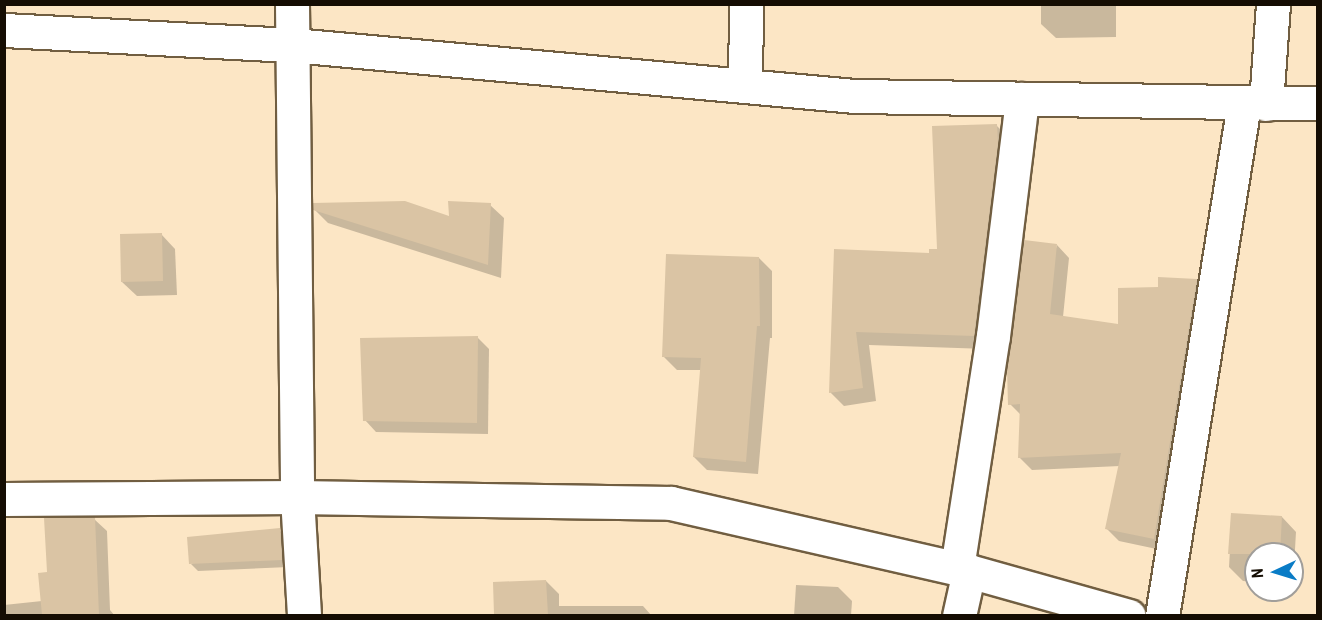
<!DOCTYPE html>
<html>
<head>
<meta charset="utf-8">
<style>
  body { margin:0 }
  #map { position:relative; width:1322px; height:620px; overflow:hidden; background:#fce6c5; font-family:"Roboto Condensed",sans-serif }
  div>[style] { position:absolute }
  .shadow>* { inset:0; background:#0003 }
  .building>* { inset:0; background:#dac4a4 }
  .roads { filter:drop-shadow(2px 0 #715e41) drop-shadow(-2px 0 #715e41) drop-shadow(0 2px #715e41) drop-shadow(0 -2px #715e41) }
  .minor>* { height:33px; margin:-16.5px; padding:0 16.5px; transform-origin:16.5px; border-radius:16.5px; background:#fff }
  span { translate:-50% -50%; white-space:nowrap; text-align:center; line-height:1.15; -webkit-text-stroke:4.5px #fff; paint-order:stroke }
  .frame { position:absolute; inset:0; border:6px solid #150d03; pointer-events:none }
  .north { position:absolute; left:1244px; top:542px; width:60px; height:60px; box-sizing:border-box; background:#fff; border:2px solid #a19e9a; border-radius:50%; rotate:266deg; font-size:16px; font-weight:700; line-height:24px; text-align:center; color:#150d03 }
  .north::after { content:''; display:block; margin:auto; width:21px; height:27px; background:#0a7cc6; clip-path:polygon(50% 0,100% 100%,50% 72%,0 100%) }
</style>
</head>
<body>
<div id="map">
  <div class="shadow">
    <i style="clip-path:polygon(1041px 4px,1116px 4px,1116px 37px,1056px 38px,1041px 24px)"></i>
    <i style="clip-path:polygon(996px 125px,1010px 139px,987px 349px,869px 345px,876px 401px,844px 406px,830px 392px,836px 250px,930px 254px,939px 251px)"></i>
    <i style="clip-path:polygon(490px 205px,504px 218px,501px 278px,328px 223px,314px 209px,450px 218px)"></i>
    <i style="clip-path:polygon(161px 234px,175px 249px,177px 295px,137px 296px,122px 282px)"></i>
    <i style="clip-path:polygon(1057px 245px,1069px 258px,1063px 317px,1120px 325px,1159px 289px,1196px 280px,1209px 293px,1166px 551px,1119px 541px,1107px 529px,1120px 466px,1032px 470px,1019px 457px,1021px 415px,1010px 404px)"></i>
    <i style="clip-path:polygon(759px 258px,772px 271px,772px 338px,770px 338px,758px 474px,707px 470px,694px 457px,701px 370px,677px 370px,664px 357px)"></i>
    <i style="clip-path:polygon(477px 337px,489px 349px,488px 434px,376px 432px,365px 420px)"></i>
    <i style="clip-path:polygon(1232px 514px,1282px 517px,1296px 532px,1293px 584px,1292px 554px,1256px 554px,1256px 582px,1243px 581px,1229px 567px)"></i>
    <i style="clip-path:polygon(94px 519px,107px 531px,110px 610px,115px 616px,4px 616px,4px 605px,42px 601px,48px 573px)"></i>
    <i style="clip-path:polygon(279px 530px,287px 537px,289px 567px,198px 571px,191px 564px)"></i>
    <i style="clip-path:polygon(546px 581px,559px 594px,559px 606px,643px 606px,652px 616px,495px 616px,494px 583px)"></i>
    <i style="clip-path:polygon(796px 585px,838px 587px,852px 601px,851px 616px,794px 616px)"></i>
  </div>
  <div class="building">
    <i style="clip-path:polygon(997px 124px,998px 143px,974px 336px,856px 332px,863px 388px,829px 393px,834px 249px,929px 253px,929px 249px,937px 249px,932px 126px)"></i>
    <i style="clip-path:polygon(405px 201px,449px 216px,448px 201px,491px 203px,488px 265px,313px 210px,313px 203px)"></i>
    <i style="clip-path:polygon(162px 233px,163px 281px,121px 282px,120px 234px)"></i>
    <i style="clip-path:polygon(1024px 240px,1057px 244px,1050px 314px,1118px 324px,1118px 288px,1158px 287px,1158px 277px,1197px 279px,1154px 539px,1105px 529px,1121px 453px,1018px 458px,1020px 404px,1008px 405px,1007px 369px)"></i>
    <i style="clip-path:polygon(666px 254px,759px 257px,760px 326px,757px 326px,746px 462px,693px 457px,701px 358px,662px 357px)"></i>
    <i style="clip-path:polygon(478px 336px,477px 423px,363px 421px,360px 338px)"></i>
    <i style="clip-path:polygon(1231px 513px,1282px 516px,1280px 554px,1228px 554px)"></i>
    <i style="clip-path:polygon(95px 517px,99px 615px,42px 615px,38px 573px,47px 572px,44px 518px)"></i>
    <i style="clip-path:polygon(280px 528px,282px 560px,189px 564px,187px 537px)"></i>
    <i style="clip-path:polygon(546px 580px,548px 615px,494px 615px,493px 582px)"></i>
  </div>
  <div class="roads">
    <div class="minor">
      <i style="left:292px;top:4px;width:493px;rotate:89.4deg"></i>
      <i style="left:297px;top:497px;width:119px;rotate:86.6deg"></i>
      <i style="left:4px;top:30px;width:289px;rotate:3deg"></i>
      <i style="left:293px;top:45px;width:564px;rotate:5.19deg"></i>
      <i style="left:855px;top:96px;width:463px;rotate:0.9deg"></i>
      <i style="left:745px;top:86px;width:82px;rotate:-89.3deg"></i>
      <i style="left:1266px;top:104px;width:100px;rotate:-86deg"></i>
      <i style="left:4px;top:499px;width:293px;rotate:-0.4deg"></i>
      <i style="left:297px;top:497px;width:374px;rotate:0.9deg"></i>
      <i style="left:671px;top:503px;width:306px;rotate:12.9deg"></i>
      <i style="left:969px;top:571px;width:166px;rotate:15.7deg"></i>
      <i style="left:957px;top:568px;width:235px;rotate:-81.2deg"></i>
      <i style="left:993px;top:336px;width:239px;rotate:-83deg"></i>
      <i style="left:959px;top:616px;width:46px;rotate:-77.5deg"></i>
      <i style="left:1162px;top:616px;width:519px;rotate:-80.9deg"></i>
    </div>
  </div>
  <div class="frame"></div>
  <div class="north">N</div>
</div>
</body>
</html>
